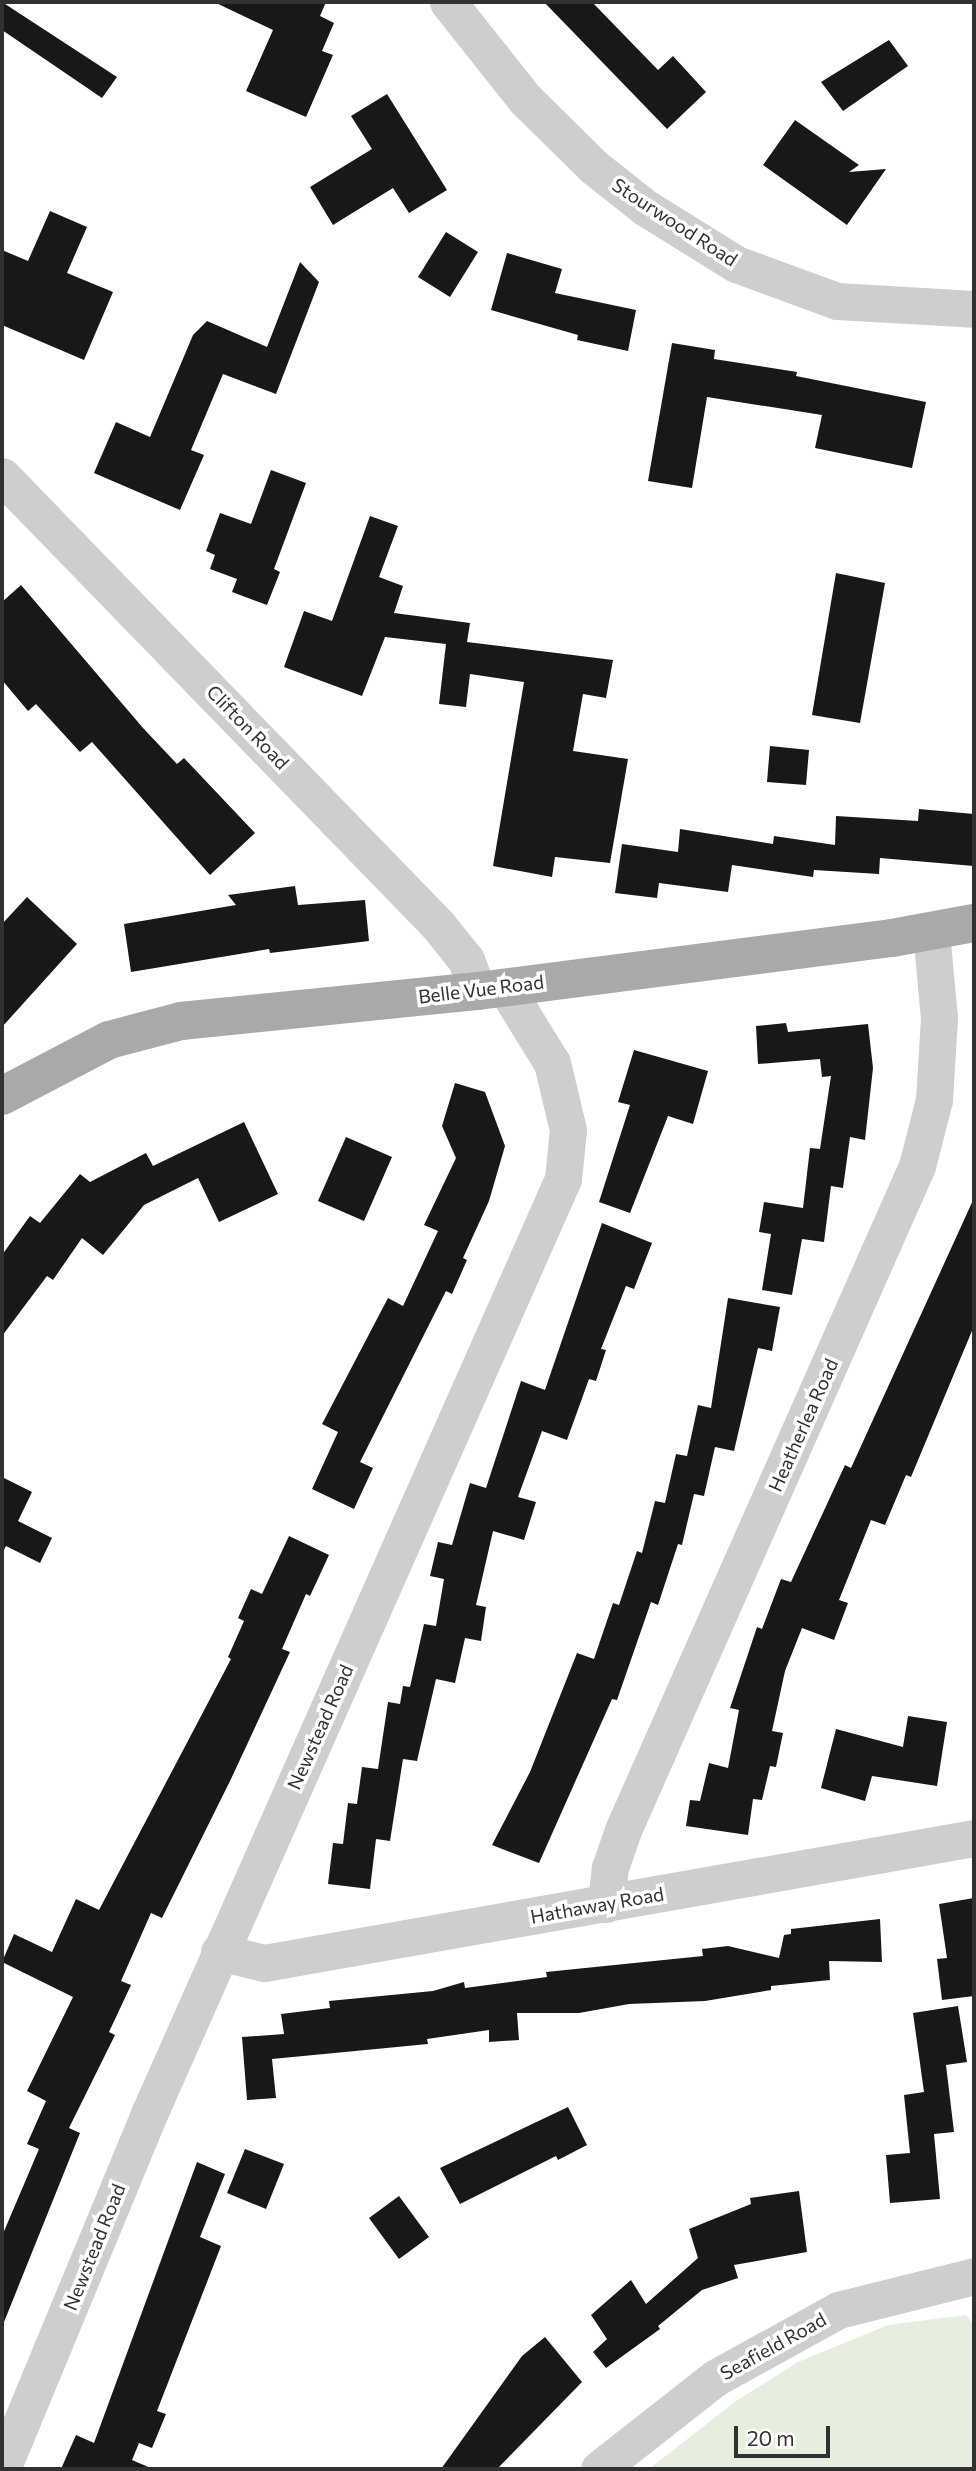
<!DOCTYPE html>
<html>
<head>
<meta charset="utf-8">
<style>
  body { margin:0 }
  #map { position:relative; width:976px; height:2471px; overflow:hidden; background:#fff; font-family:Commissioner,sans-serif }
  div>[style] { position:absolute }
  .green>* { inset:0; background:#e6eede }
  .building>* { inset:0; background:#181818 }
  .minor>* { height:37px; margin:-18.5px; padding:0 18.5px; transform-origin:18.5px; border-radius:18.5px; background:#cecece }
  .major>* { height:38px; margin:-19px; padding:0 19px; transform-origin:19px; border-radius:19px; background:#a9a9a9 }
  span { translate:-50% -50%; white-space:nowrap; text-align:center; line-height:1.15; -webkit-text-stroke:7px #fff; paint-order:stroke }
  .street-label { font-size:19px; color:#313131 }
  .frame { position:absolute; inset:0; border:4px solid #313131; pointer-events:none }
  .scale { position:absolute; left:734px; top:2426px; width:96px; height:32px; box-sizing:border-box; border:4px solid #313131; border-top:0; padding-left:9px; font-size:21px; line-height:24px; white-space:nowrap; color:#313131; -webkit-text-stroke:5px #fff; paint-order:stroke }
</style>
</head>
<body>
<div id="map">
  <div class="green">
    <i style="clip-path:polygon(966px 2315px,974px 2326px,974px 2469px,649px 2469px,736px 2401px,798px 2362px,888px 2325px)"></i>
  </div>
  <div class="building">
    <i style="clip-path:polygon(2px 2px,117px 77px,102px 98px,2px 30px)"></i>
    <i style="clip-path:polygon(214px 2px,326px 2px,320px 16px,334px 23px,322px 51px,333px 55px,306px 117px,246px 91px,273px 30px)"></i>
    <i style="clip-path:polygon(544px 2px,592px 2px,658px 70px,673px 56px,706px 92px,667px 129px)"></i>
    <i style="clip-path:polygon(889px 40px,908px 66px,843px 111px,821px 82px)"></i>
    <i style="clip-path:polygon(387px 94px,447px 190px,409px 213px,393px 188px,333px 225px,310px 187px,372px 149px,351px 116px)"></i>
    <i style="clip-path:polygon(795px 120px,859px 165px,849px 172px,886px 169px,847px 225px,763px 165px)"></i>
    <i style="clip-path:polygon(50px 211px,87px 227px,67px 273px,113px 292px,84px 360px,2px 325px,2px 250px,28px 261px)"></i>
    <i style="clip-path:polygon(446px 232px,478px 252px,450px 297px,418px 277px)"></i>
    <i style="clip-path:polygon(507px 253px,562px 269px,555px 293px,636px 310px,628px 351px,577px 340px,578px 335px,491px 310px)"></i>
    <i style="clip-path:polygon(300px 262px,319px 282px,276px 394px,223px 374px,191px 450px,204px 455px,180px 510px,94px 473px,116px 422px,150px 437px,193px 335px,207px 321px,267px 347px)"></i>
    <i style="clip-path:polygon(672px 343px,715px 350px,714px 359px,797px 372px,796px 376px,926px 402px,912px 468px,815px 448px,822px 415px,707px 397px,692px 488px,648px 481px)"></i>
    <i style="clip-path:polygon(271px 470px,306px 483px,274px 569px,280px 572px,267px 605px,232px 592px,237px 579px,210px 569px,215px 555px,206px 551px,220px 513px,251px 524px)"></i>
    <i style="clip-path:polygon(370px 516px,398px 526px,379px 577px,403px 586px,394px 613px,470px 623px,467px 642px,613px 660px,606px 698px,583px 694px,573px 751px,628px 759px,610px 863px,555px 857px,552px 877px,493px 866px,524px 682px,470px 674px,466px 707px,439px 704px,446px 644px,385px 637px,362px 696px,284px 667px,304px 611px,332px 621px)"></i>
    <i style="clip-path:polygon(836px 573px,885px 583px,860px 723px,812px 715px)"></i>
    <i style="clip-path:polygon(21px 585px,143px 728px,177px 764px,184px 758px,255px 833px,210px 875px,92px 742px,80px 752px,36px 704px,28px 711px,2px 680px,2px 602px)"></i>
    <i style="clip-path:polygon(770px 746px,809px 750px,806px 785px,767px 782px)"></i>
    <i style="clip-path:polygon(919px 809px,974px 814px,974px 866px,880px 858px,879px 874px,814px 870px,813px 877px,732px 865px,728px 892px,659px 883px,657px 898px,615px 893px,622px 844px,678px 852px,680px 829px,773px 844px,774px 836px,835px 845px,836px 816px,918px 821px)"></i>
    <i style="clip-path:polygon(295px 886px,298px 905px,365px 900px,369px 941px,270px 953px,269px 949px,131px 972px,124px 924px,236px 905px,228px 895px)"></i>
    <i style="clip-path:polygon(27px 897px,77px 944px,2px 1027px,2px 924px)"></i>
    <i style="clip-path:polygon(786px 1023px,788px 1032px,868px 1024px,873px 1068px,865px 1140px,850px 1137px,843px 1188px,831px 1186px,824px 1242px,802px 1239px,792px 1295px,762px 1290px,771px 1234px,759px 1232px,764px 1202px,803px 1208px,810px 1148px,820px 1149px,831px 1076px,822px 1077px,820px 1059px,758px 1064px,756px 1026px)"></i>
    <i style="clip-path:polygon(634px 1050px,708px 1071px,693px 1124px,668px 1116px,630px 1213px,599px 1202px,630px 1105px,618px 1102px)"></i>
    <i style="clip-path:polygon(455px 1083px,485px 1092px,505px 1146px,489px 1201px,463px 1258px,467px 1260px,452px 1294px,446px 1291px,360px 1462px,373px 1468px,354px 1509px,312px 1489px,338px 1432px,322px 1424px,388px 1298px,403px 1306px,438px 1231px,424px 1225px,456px 1158px,442px 1126px)"></i>
    <i style="clip-path:polygon(244px 1122px,278px 1194px,219px 1222px,198px 1178px,144px 1205px,103px 1255px,82px 1238px,53px 1280px,47px 1276px,2px 1336px,2px 1255px,30px 1216px,40px 1223px,80px 1174px,90px 1182px,146px 1153px,153px 1166px)"></i>
    <i style="clip-path:polygon(346px 1137px,392px 1157px,364px 1221px,318px 1201px)"></i>
    <i style="clip-path:polygon(974px 1198px,974px 1326px,911px 1477px,906px 1475px,885px 1525px,871px 1520px,839px 1600px,848px 1603px,834px 1640px,802px 1628px,785px 1671px,772px 1731px,783px 1733px,776px 1767px,770px 1766px,762px 1800px,753px 1799px,748px 1835px,686px 1826px,690px 1800px,700px 1801px,709px 1763px,728px 1768px,739px 1710px,730px 1708px,757px 1627px,762px 1629px,781px 1579px,791px 1582px,845px 1465px,851px 1468px)"></i>
    <i style="clip-path:polygon(602px 1223px,652px 1243px,634px 1289px,626px 1286px,601px 1349px,606px 1350px,596px 1381px,589px 1379px,567px 1440px,542px 1431px,518px 1497px,536px 1502px,524px 1540px,493px 1531px,476px 1605px,486px 1607px,481px 1641px,465px 1638px,455px 1683px,436px 1679px,417px 1761px,403px 1759px,390px 1841px,376px 1839px,370px 1889px,328px 1884px,333px 1843px,343px 1844px,348px 1803px,357px 1804px,362px 1767px,378px 1769px,388px 1702px,400px 1704px,403px 1686px,410px 1687px,424px 1624px,436px 1626px,444px 1579px,430px 1576px,438px 1542px,452px 1545px,470px 1483px,486px 1488px,521px 1381px,545px 1390px)"></i>
    <i style="clip-path:polygon(728px 1298px,780px 1307px,772px 1351px,758px 1348px,734px 1451px,715px 1447px,704px 1496px,694px 1494px,682px 1545px,678px 1544px,658px 1605px,651px 1602px,617px 1700px,612px 1699px,539px 1863px,492px 1845px,530px 1772px,577px 1653px,594px 1659px,613px 1603px,619px 1605px,637px 1551px,642px 1553px,655px 1501px,665px 1503px,676px 1454px,687px 1456px,698px 1405px,711px 1408px)"></i>
    <i style="clip-path:polygon(2px 1477px,32px 1492px,18px 1521px,52px 1538px,40px 1563px,6px 1546px,2px 1554px)"></i>
    <i style="clip-path:polygon(289px 1536px,329px 1555px,310px 1596px,306px 1594px,282px 1649px,290px 1652px,231px 1779px,162px 1918px,151px 1913px,121px 1981px,131px 1985px,109px 2032px,115px 2035px,69px 2128px,80px 2133px,2px 2327px,2px 2236px,39px 2149px,27px 2144px,46px 2101px,27px 2091px,73px 1997px,2px 1962px,14px 1934px,52px 1952px,76px 1899px,99px 1910px,231px 1659px,228px 1657px,244px 1621px,238px 1618px,251px 1589px,262px 1594px)"></i>
    <i style="clip-path:polygon(908px 1716px,947px 1722px,937px 1786px,872px 1776px,865px 1801px,821px 1788px,836px 1729px,903px 1747px)"></i>
    <i style="clip-path:polygon(974px 1898px,974px 1996px,942px 2000px,937px 1959px,947px 1958px,939px 1904px)"></i>
    <i style="clip-path:polygon(880px 1919px,882px 1962px,829px 1961px,830px 1980px,771px 1986px,771px 1990px,705px 2001px,629px 2004px,579px 2013px,517px 2013px,519px 2040px,489px 2042px,489px 2030px,427px 2039px,428px 2044px,272px 2059px,276px 2098px,247px 2100px,242px 2037px,284px 2034px,281px 2014px,330px 2008px,329px 2001px,433px 1991px,464px 1982px,465px 1988px,547px 1977px,546px 1972px,703px 1956px,702px 1949px,728px 1946px,779px 1958px,784px 1935px,791px 1934px,791px 1929px)"></i>
    <i style="clip-path:polygon(958px 2006px,967px 2062px,946px 2065px,954px 2132px,934px 2134px,940px 2199px,890px 2203px,886px 2155px,910px 2153px,904px 2095px,924px 2092px,913px 2013px)"></i>
    <i style="clip-path:polygon(568px 2107px,587px 2145px,558px 2160px,556px 2156px,460px 2204px,440px 2168px)"></i>
    <i style="clip-path:polygon(245px 2149px,284px 2164px,266px 2209px,227px 2193px)"></i>
    <i style="clip-path:polygon(197px 2162px,225px 2174px,200px 2237px,221px 2246px,157px 2411px,166px 2414px,152px 2448px,139px 2443px,132px 2460px,153px 2469px,61px 2469px,76px 2435px,94px 2443px)"></i>
    <i style="clip-path:polygon(799px 2191px,807px 2252px,734px 2265px,738px 2278px,702px 2290px,658px 2326px,660px 2329px,606px 2368px,593px 2352px,607px 2339px,591px 2315px,631px 2280px,646px 2304px,698px 2258px,689px 2229px,751px 2204px,750px 2198px)"></i>
    <i style="clip-path:polygon(399px 2196px,429px 2237px,399px 2259px,369px 2218px)"></i>
    <i style="clip-path:polygon(545px 2337px,582px 2382px,497px 2469px,441px 2469px,522px 2356px)"></i>
  </div>
  <div class="minor">
    <i style="left:448px;top:2px;width:122px;rotate:51.6deg"></i>
    <i style="left:524px;top:98px;width:98px;rotate:44.6deg"></i>
    <i style="left:594px;top:167px;width:66px;rotate:38.3deg"></i>
    <i style="left:646px;top:208px;width:106px;rotate:31.9deg"></i>
    <i style="left:736px;top:264px;width:108px;rotate:20.1deg"></i>
    <i style="left:837px;top:301px;width:137px;rotate:3.3deg"></i>
    <i style="left:2px;top:476px;width:626px;rotate:45.84deg"></i>
    <i style="left:438px;top:925px;width:45px;rotate:51.3deg"></i>
    <i style="left:466px;top:960px;width:33px;rotate:69deg"></i>
    <i style="left:606px;top:1904px;width:36px;rotate:-84deg"></i>
    <i style="left:610px;top:1868px;width:40px;rotate:-71.1deg"></i>
    <i style="left:623px;top:1830px;width:726px;rotate:-66.12deg"></i>
    <i style="left:917px;top:1166px;width:68px;rotate:-75.6deg"></i>
    <i style="left:934px;top:1100px;width:82px;rotate:-86.5deg"></i>
    <i style="left:939px;top:1018px;width:86px;rotate:-95.3deg"></i>
    <i style="left:219px;top:1952px;width:46px;rotate:13.7deg"></i>
    <i style="left:264px;top:1963px;width:721px;rotate:-9.98deg"></i>
    <i style="left:2px;top:2469px;width:384px;rotate:-67.5deg"></i>
    <i style="left:149px;top:2114px;width:1023px;rotate:-66.12deg"></i>
    <i style="left:563px;top:1179px;width:49px;rotate:-84.2deg"></i>
    <i style="left:568px;top:1130px;width:69px;rotate:-103.4deg"></i>
    <i style="left:552px;top:1063px;width:89px;rotate:-121.7deg"></i>
    <i style="left:599px;top:2469px;width:147px;rotate:-38.1deg"></i>
    <i style="left:715px;top:2378px;width:141px;rotate:-28.9deg"></i>
    <i style="left:838px;top:2310px;width:140px;rotate:-14deg"></i>
  </div>
  <div class="major">
    <i style="left:2px;top:1096px;width:121px;rotate:-27.6deg"></i>
    <i style="left:109px;top:1040px;width:74px;rotate:-14.8deg"></i>
    <i style="left:181px;top:1021px;width:299px;rotate:-5.8deg"></i>
    <i style="left:478px;top:991px;width:417px;rotate:-7.3deg"></i>
    <i style="left:892px;top:938px;width:83px;rotate:-10.4deg"></i>
  </div>
  <div class="street-label">
    <span style="left:675px;top:222px;rotate:33deg">Stourwood Road</span>
    <span style="left:248px;top:727px;rotate:46deg">Clifton Road</span>
    <span style="left:481px;top:989px;rotate:-7deg">Belle Vue Road</span>
    <span style="left:803px;top:1425px;rotate:-66deg">Heatherlea Road</span>
    <span style="left:320px;top:1727px;rotate:-66deg">Newstead Road</span>
    <span style="left:597px;top:1905px;rotate:-10deg">Hathaway Road</span>
    <span style="left:94px;top:2247px;rotate:-68deg">Newstead Road</span>
    <span style="left:773px;top:2346px;rotate:-29deg">Seafield Road</span>
  </div>
  <div class="frame"></div>
  <div class="scale">20 m</div>
</div>
</body>
</html>
